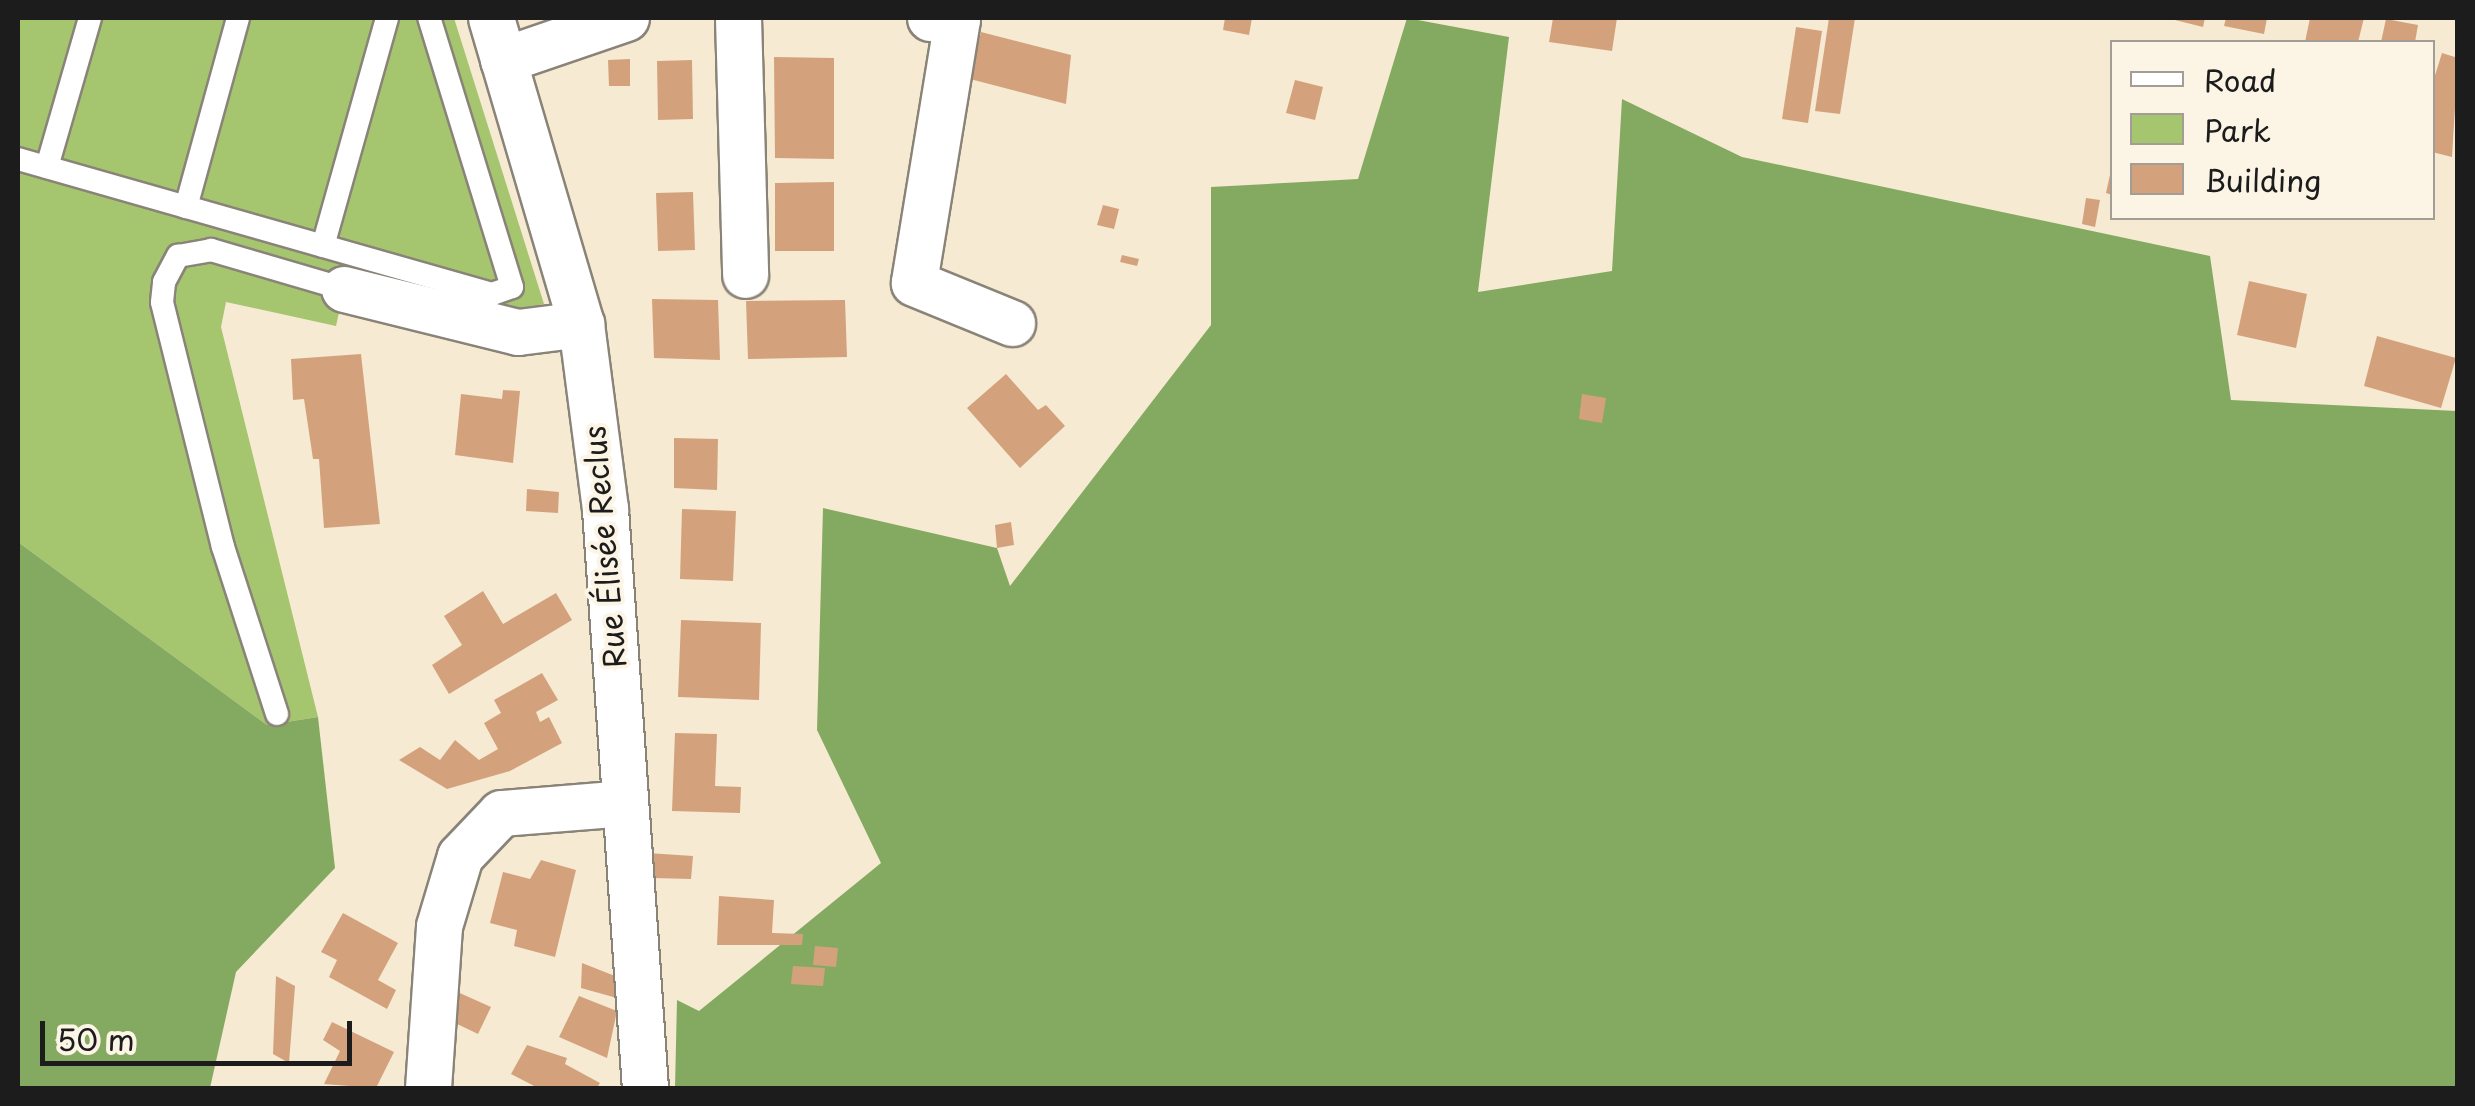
<!DOCTYPE html>
<html>
<head>
<meta charset="utf-8">
<style>
  body { margin:0 }
  #map { position:relative; width:2475px; height:1106px; overflow:hidden; background:#f7ead3; font-family:"Playpen Sans",sans-serif }
  div>[style] { position:absolute }
  .green>* { inset:0; background:#a5c56e }
  .forest>* { inset:0; background:#84aa61 }
  .building>* { inset:0; background:#d3a27d }
  .roads { filter:drop-shadow(2px 0 #8a8378) drop-shadow(-2px 0 #8a8378) drop-shadow(0 2px #8a8378) drop-shadow(0 -2px #8a8378) }
  .service>* { height:22px; margin:-11px; padding:0 11px; transform-origin:11px; border-radius:11px; background:#fff }
  .minor>* { height:45px; margin:-22.5px; padding:0 22.5px; transform-origin:22.5px; border-radius:22.5px; background:#fff }
  span { translate:-50% -50%; white-space:nowrap; text-align:center; line-height:1.15; -webkit-text-stroke:8px #fcf5e5; paint-order:stroke }
  .street-label { font-size:30px; color:#1c1c1c }
  .frame { position:absolute; inset:0; border:20px solid #1c1c1c; pointer-events:none }
  .legend { position:absolute; left:2110px; top:40px; width:325px; height:180px; box-sizing:border-box; background:#fcf5e5; border:2px solid #a29e95; margin:0; padding:12px 18px; list-style:none; font-size:30px; color:#1c1c1c }
  .legend li { display:flex; align-items:center; gap:20px; height:50px }
  .legend b { width:50px; border:2px solid #a29e95 }
  .scale { position:absolute; left:40px; top:1021px; width:312px; height:45px; box-sizing:border-box; border:5px solid #1c1c1c; border-top:0; padding-left:12px; font-size:30px; line-height:35px; white-space:nowrap; color:#1c1c1c; -webkit-text-stroke:8px #fcf5e5; paint-order:stroke }
</style>
</head>
<body>
<div id="map">
  <div class="green">
    <i style="clip-path:polygon(18px 18px,454px 18px,544px 304px,494px 317px,347px 276px,336px 326px,226px 302px,221px 327px,318px 717px,267px 725px,18px 542px)"></i>
  </div>
  <div class="forest">
    <i style="clip-path:polygon(1407px 18px,1509px 37px,1478px 292px,1612px 271px,1622px 99px,1742px 157px,2210px 256px,2231px 400px,2457px 411px,2457px 1088px,675px 1088px,677px 1000px,699px 1011px,881px 863px,817px 730px,823px 508px,997px 548px,1010px 586px,1211px 325px,1211px 187px,1358px 179px)"></i>
    <i style="clip-path:polygon(18px 542px,267px 725px,318px 717px,335px 868px,236px 972px,210px 1088px,18px 1088px)"></i>
  </div>
  <div class="building">
    <i style="clip-path:polygon(1225px 18px,1252px 18px,1249px 35px,1223px 30px)"></i>
    <i style="clip-path:polygon(1553px 18px,1617px 18px,1612px 51px,1549px 42px)"></i>
    <i style="clip-path:polygon(1829px 18px,1855px 18px,1840px 114px,1815px 111px)"></i>
    <i style="clip-path:polygon(2167px 18px,2205px 18px,2203px 27px)"></i>
    <i style="clip-path:polygon(2226px 18px,2267px 18px,2264px 34px,2224px 26px)"></i>
    <i style="clip-path:polygon(2310px 18px,2364px 18px,2358px 42px,2305px 42px)"></i>
    <i style="clip-path:polygon(2386px 19px,2418px 25px,2415px 42px,2381px 42px)"></i>
    <i style="clip-path:polygon(1796px 27px,1822px 31px,1808px 123px,1782px 119px)"></i>
    <i style="clip-path:polygon(981px 32px,1071px 55px,1066px 104px,970px 79px)"></i>
    <i style="clip-path:polygon(2442px 53px,2458px 58px,2452px 157px,2432px 152px,2432px 85px)"></i>
    <i style="clip-path:polygon(774px 57px,834px 58px,834px 159px,775px 158px)"></i>
    <i style="clip-path:polygon(630px 59px,630px 86px,609px 86px,608px 60px)"></i>
    <i style="clip-path:polygon(692px 60px,693px 119px,658px 120px,657px 61px)"></i>
    <i style="clip-path:polygon(1295px 80px,1323px 87px,1315px 120px,1286px 113px)"></i>
    <i style="clip-path:polygon(2111px 170px,2112px 170px,2112px 195px,2106px 193px)"></i>
    <i style="clip-path:polygon(834px 182px,834px 251px,775px 251px,775px 183px)"></i>
    <i style="clip-path:polygon(693px 192px,695px 250px,658px 251px,656px 193px)"></i>
    <i style="clip-path:polygon(2086px 198px,2100px 200px,2095px 227px,2082px 224px)"></i>
    <i style="clip-path:polygon(1103px 205px,1119px 209px,1114px 229px,1097px 225px)"></i>
    <i style="clip-path:polygon(1122px 255px,1139px 259px,1137px 266px,1120px 262px)"></i>
    <i style="clip-path:polygon(2249px 281px,2307px 294px,2296px 348px,2237px 335px)"></i>
    <i style="clip-path:polygon(652px 299px,718px 300px,720px 360px,654px 358px)"></i>
    <i style="clip-path:polygon(845px 300px,847px 357px,748px 359px,746px 301px)"></i>
    <i style="clip-path:polygon(2377px 336px,2456px 358px,2441px 408px,2364px 386px)"></i>
    <i style="clip-path:polygon(361px 354px,380px 524px,324px 528px,319px 459px,313px 459px,304px 399px,293px 400px,291px 359px)"></i>
    <i style="clip-path:polygon(1006px 374px,1038px 410px,1046px 405px,1065px 426px,1020px 468px,967px 408px)"></i>
    <i style="clip-path:polygon(503px 390px,520px 391px,513px 463px,455px 455px,461px 394px,502px 399px)"></i>
    <i style="clip-path:polygon(1582px 394px,1606px 398px,1602px 423px,1579px 419px)"></i>
    <i style="clip-path:polygon(674px 438px,718px 439px,717px 490px,674px 488px)"></i>
    <i style="clip-path:polygon(527px 489px,559px 492px,558px 513px,526px 511px)"></i>
    <i style="clip-path:polygon(682px 509px,736px 511px,733px 581px,680px 579px)"></i>
    <i style="clip-path:polygon(1011px 522px,1014px 545px,997px 548px,995px 525px)"></i>
    <i style="clip-path:polygon(483px 591px,503px 624px,556px 593px,572px 620px,449px 694px,432px 665px,462px 645px,444px 616px)"></i>
    <i style="clip-path:polygon(681px 620px,761px 623px,759px 700px,678px 697px)"></i>
    <i style="clip-path:polygon(542px 673px,558px 700px,536px 712px,540px 722px,549px 717px,562px 743px,510px 771px,447px 789px,399px 760px,420px 747px,440px 760px,455px 740px,479px 760px,498px 749px,484px 723px,501px 713px,494px 700px)"></i>
    <i style="clip-path:polygon(675px 733px,717px 734px,715px 786px,741px 787px,740px 813px,672px 811px)"></i>
    <i style="clip-path:polygon(648px 853px,693px 856px,691px 879px,652px 878px)"></i>
    <i style="clip-path:polygon(541px 860px,576px 870px,555px 957px,514px 946px,517px 930px,490px 923px,503px 872px,530px 879px)"></i>
    <i style="clip-path:polygon(719px 896px,774px 900px,772px 933px,803px 934px,802px 945px,717px 945px)"></i>
    <i style="clip-path:polygon(343px 913px,398px 943px,378px 980px,396px 990px,387px 1009px,329px 977px,337px 960px,321px 952px)"></i>
    <i style="clip-path:polygon(815px 946px,838px 948px,836px 967px,813px 965px)"></i>
    <i style="clip-path:polygon(582px 963px,615px 976px,617px 998px,581px 988px)"></i>
    <i style="clip-path:polygon(793px 966px,825px 968px,823px 986px,791px 984px)"></i>
    <i style="clip-path:polygon(276px 976px,295px 986px,289px 1063px,273px 1054px)"></i>
    <i style="clip-path:polygon(453px 990px,491px 1007px,478px 1034px,451px 1021px)"></i>
    <i style="clip-path:polygon(579px 996px,617px 1011px,607px 1058px,559px 1037px)"></i>
    <i style="clip-path:polygon(332px 1022px,394px 1052px,376px 1088px,324px 1084px,340px 1051px,323px 1040px)"></i>
    <i style="clip-path:polygon(527px 1045px,567px 1058px,565px 1064px,600px 1083px,597px 1088px,538px 1088px,511px 1074px)"></i>
  </div>
  <div class="roads">
    <div class="service">
      <i style="left:18px;top:159px;width:493px;rotate:15.9deg"></i>
      <i style="left:492px;top:294px;width:21px;rotate:-19deg"></i>
      <i style="left:512px;top:287px;width:282px;rotate:-107.1deg"></i>
      <i style="left:47px;top:167px;width:155px;rotate:-73.9deg"></i>
      <i style="left:186px;top:207px;width:196px;rotate:-74.6deg"></i>
      <i style="left:323px;top:246px;width:237px;rotate:-74.3deg"></i>
      <i style="left:277px;top:714px;width:176px;rotate:-107.9deg"></i>
      <i style="left:223px;top:547px;width:252px;rotate:-104deg"></i>
      <i style="left:162px;top:302px;width:20px;rotate:-84deg"></i>
      <i style="left:164px;top:282px;width:30px;rotate:-62deg"></i>
      <i style="left:178px;top:256px;width:34px;rotate:-10deg"></i>
      <i style="left:211px;top:250px;width:139px;rotate:16.3deg"></i>
    </div>
    <div class="minor">
      <i style="left:491px;top:18px;width:319px;rotate:73.6deg"></i>
      <i style="left:581px;top:324px;width:187px;rotate:82.6deg"></i>
      <i style="left:605px;top:509px;width:580px;rotate:86.05deg"></i>
      <i style="left:738px;top:18px;width:257px;rotate:88.4deg"></i>
      <i style="left:930px;top:18px;width:27px;rotate:2deg"></i>
      <i style="left:957px;top:19px;width:267px;rotate:99.3deg"></i>
      <i style="left:914px;top:283px;width:106px;rotate:22.2deg"></i>
      <i style="left:503px;top:60px;width:130px;rotate:-18.9deg"></i>
      <i style="left:344px;top:289px;width:179px;rotate:13.9deg"></i>
      <i style="left:518px;top:332px;width:64px;rotate:-7.2deg"></i>
      <i style="left:428px;top:1088px;width:162px;rotate:-86.1deg"></i>
      <i style="left:439px;top:926px;width:73px;rotate:-73.3deg"></i>
      <i style="left:460px;top:856px;width:59px;rotate:-46.4deg"></i>
      <i style="left:501px;top:813px;width:124px;rotate:-4.6deg"></i>
    </div>
  </div>
  <div class="street-label">
    <span style="left:604px;top:547px;rotate:-95deg">Rue Élisée Reclus</span>
  </div>
  <div class="frame"></div>
  <ul class="legend">
  <li><b style="height:12px;background:#fff"></b>Road</li>
  <li><b style="height:28px;background:#a5c56e"></b>Park</li>
  <li><b style="height:28px;background:#d3a27d"></b>Building</li>
  </ul>
  <div class="scale">50 m</div>
</div>
</body>
</html>
